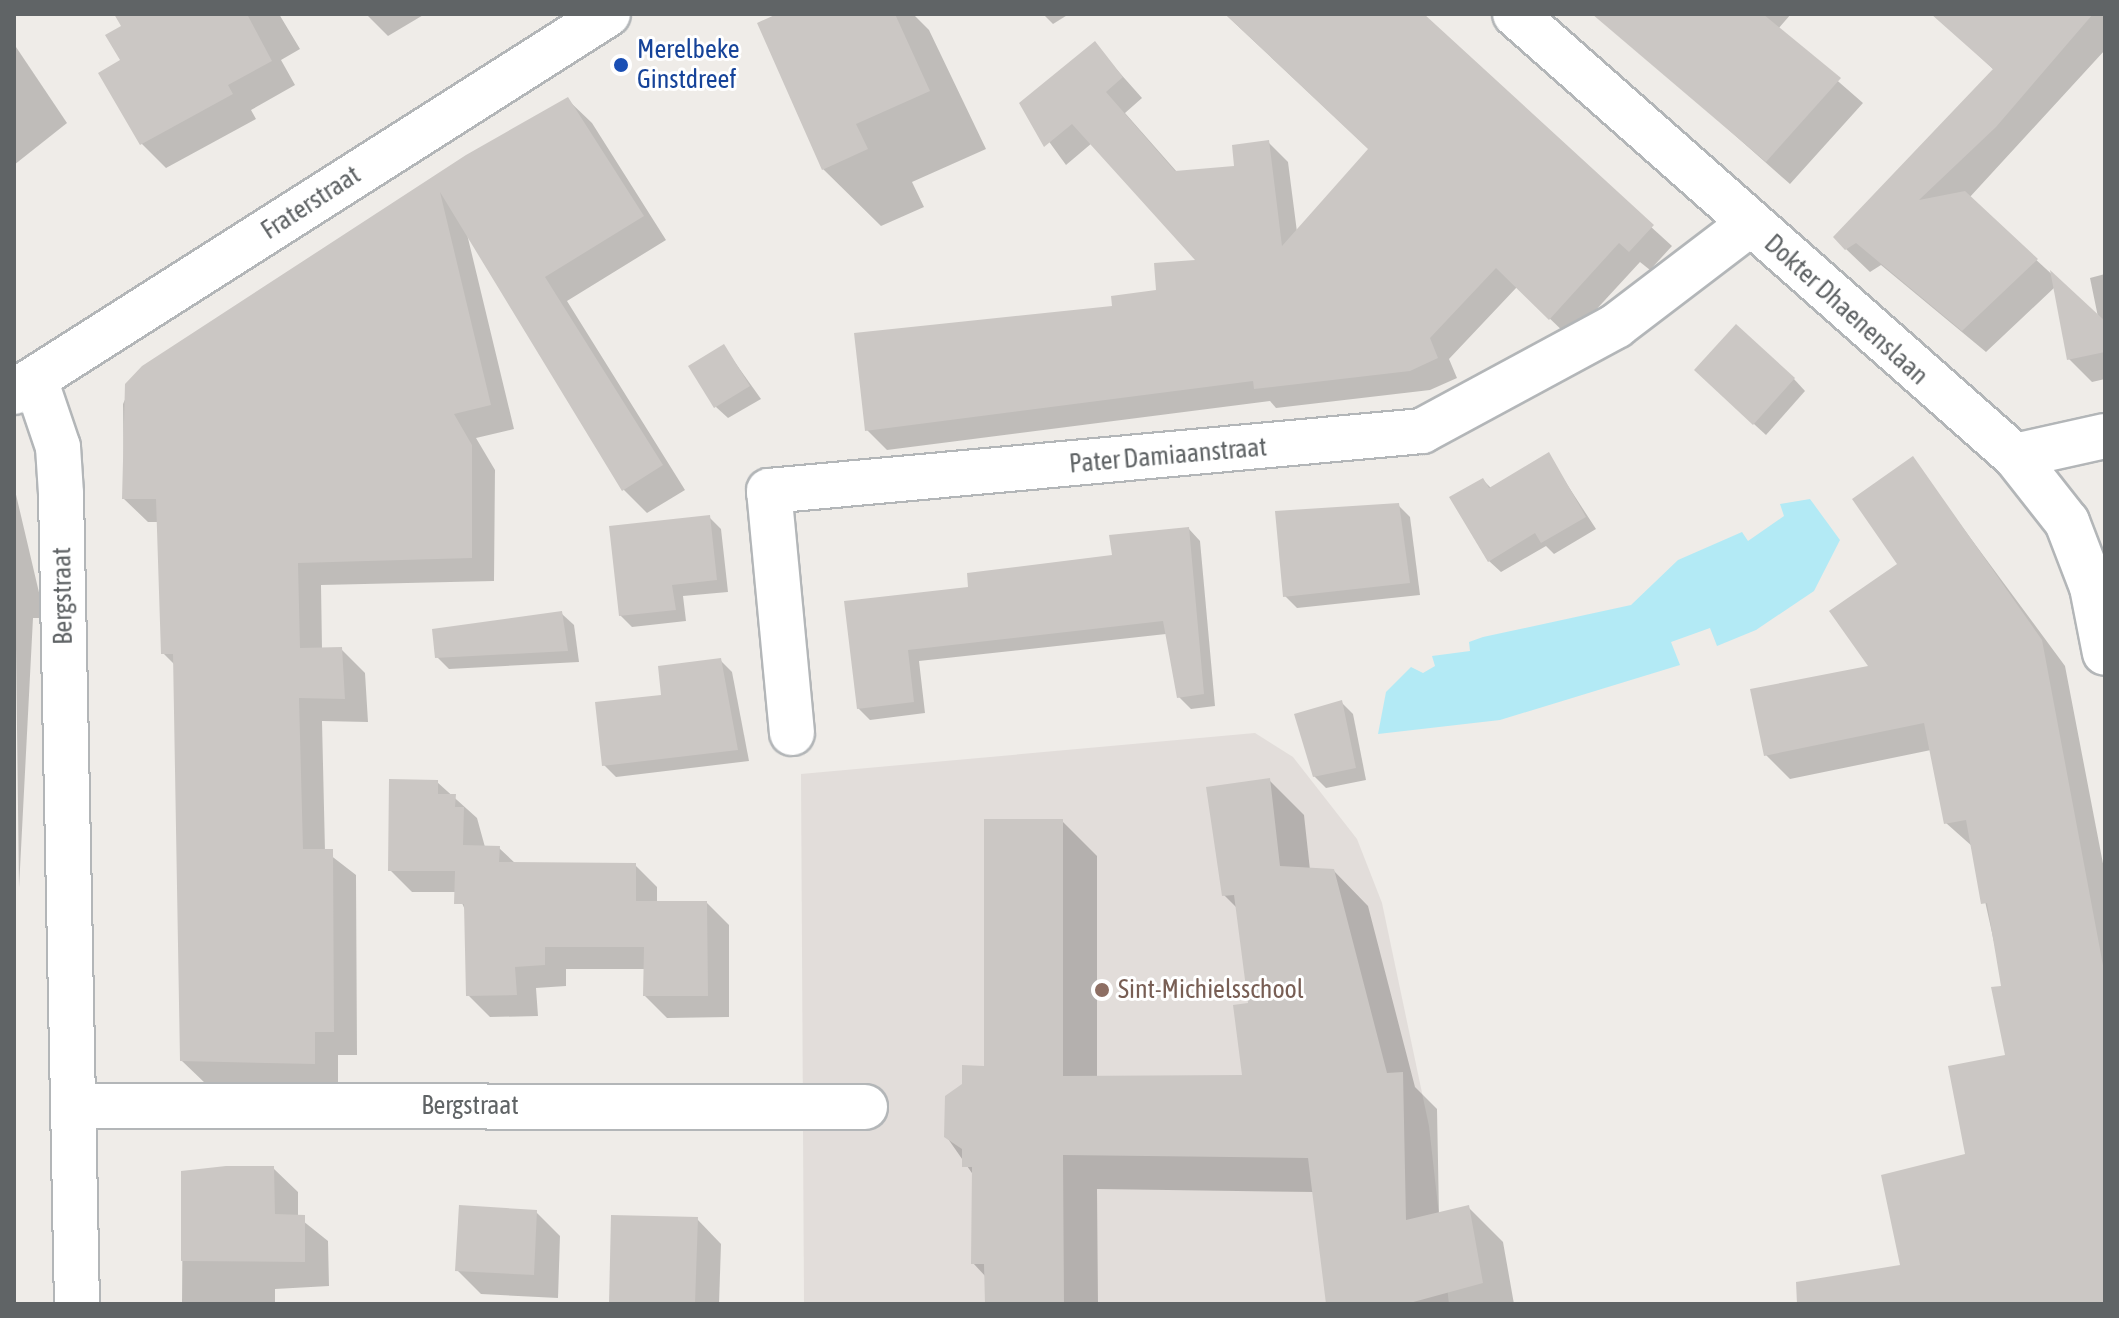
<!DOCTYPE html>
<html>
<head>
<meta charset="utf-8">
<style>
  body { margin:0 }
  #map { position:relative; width:2119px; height:1318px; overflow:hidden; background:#efece8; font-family:"Asap Condensed",sans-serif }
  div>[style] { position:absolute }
  .education>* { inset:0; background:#e2ddda }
  .water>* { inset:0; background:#b3eaf5 }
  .shadow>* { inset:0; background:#0003 }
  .building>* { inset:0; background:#cbc7c4 }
  .roads { filter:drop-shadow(2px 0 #b3b6b8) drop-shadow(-2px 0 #b3b6b8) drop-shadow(0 2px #b3b6b8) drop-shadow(0 -2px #b3b6b8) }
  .minor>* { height:44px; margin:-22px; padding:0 22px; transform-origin:22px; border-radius:22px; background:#fff }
  .dots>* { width:22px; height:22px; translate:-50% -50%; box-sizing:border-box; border:4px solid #fff; border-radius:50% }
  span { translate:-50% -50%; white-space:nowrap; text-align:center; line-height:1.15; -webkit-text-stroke:6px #fff; paint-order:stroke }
  .transit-label { font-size:26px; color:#164399 }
  .left { translate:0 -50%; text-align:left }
  .street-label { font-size:26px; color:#606466 }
  .education-label { font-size:26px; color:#785e54 }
  .frame { position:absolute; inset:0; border:16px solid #606466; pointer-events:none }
</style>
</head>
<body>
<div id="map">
  <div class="education">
    <i style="clip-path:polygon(1255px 733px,1293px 757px,1357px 839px,1382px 903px,1429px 1126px,1449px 1304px,804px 1304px,801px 774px)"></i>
  </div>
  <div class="water">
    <i style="clip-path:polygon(1810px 499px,1840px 540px,1814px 591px,1756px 630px,1717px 646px,1710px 628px,1671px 642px,1680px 665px,1500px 720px,1378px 734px,1386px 692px,1411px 667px,1423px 673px,1435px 666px,1432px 656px,1470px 651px,1469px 642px,1483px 637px,1631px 605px,1678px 560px,1742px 532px,1748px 541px,1784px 516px,1780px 504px)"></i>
  </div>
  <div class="shadow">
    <i style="clip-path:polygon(122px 14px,279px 14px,300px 49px,281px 60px,295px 85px,251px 110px,256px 119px,166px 168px,142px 144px,123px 61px)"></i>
    <i style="clip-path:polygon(366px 14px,425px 14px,388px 36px)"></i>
    <i style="clip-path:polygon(782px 14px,913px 14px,929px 30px,986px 149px,912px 182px,924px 207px,881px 226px,823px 169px)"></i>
    <i style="clip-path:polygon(1043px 14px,1069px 14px,1053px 24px)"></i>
    <i style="clip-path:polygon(1225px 14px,1417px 14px,1672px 246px,1650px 270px,1640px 262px,1570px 338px,1517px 287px,1449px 359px,1457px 378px,1430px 390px,1276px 408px,1270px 401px,887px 450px,867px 430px,1158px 292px,1199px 262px,1092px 143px,1066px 165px,1021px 103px,1094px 44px,1142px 98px,1125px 113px,1177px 172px,1236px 168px,1268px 142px,1288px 162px,1297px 232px,1370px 150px)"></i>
    <i style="clip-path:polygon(1598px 14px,1791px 14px,1778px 29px,1863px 103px,1790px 184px)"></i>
    <i style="clip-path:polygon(1976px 14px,2105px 14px,2105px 50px,1969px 198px,2098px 317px,2090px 278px,2105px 274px,2105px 379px,2092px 382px,2069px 359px,2055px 287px,1986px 352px,1881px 265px,1870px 272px,1846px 249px,1995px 71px,1957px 35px)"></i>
    <i style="clip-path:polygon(14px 44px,67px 123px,14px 165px)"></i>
    <i style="clip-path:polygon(568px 100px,592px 123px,666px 240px,567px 301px,685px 490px,647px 513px,624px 490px,467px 234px,514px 429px,476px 438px,495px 470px,494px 581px,321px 585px,322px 649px,341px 649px,365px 673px,368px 722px,322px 721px,325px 851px,356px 875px,357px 1055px,338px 1055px,338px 1086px,206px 1084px,182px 1061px,175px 665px,163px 653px,159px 522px,148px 522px,124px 499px,123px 404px,138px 371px)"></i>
    <i style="clip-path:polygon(724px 347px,761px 399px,728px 418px,716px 407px)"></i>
    <i style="clip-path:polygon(1794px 379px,1805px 391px,1766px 435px,1708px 382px)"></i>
    <i style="clip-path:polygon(1548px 455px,1596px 529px,1554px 554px,1546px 546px,1501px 572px,1489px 561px,1483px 480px,1491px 488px)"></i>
    <i style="clip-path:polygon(1912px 459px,2065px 666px,2105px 874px,2105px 1304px,1925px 1304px,1967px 1155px,2007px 1057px,2004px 987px,1973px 847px,1946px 823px,1931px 750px,1790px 779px,1766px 755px,1871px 667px,1900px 564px)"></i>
    <i style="clip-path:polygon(14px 486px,45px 618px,33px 618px,19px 888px)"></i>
    <i style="clip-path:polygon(1398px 505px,1410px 517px,1420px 595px,1297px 608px,1285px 596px)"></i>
    <i style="clip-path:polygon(709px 517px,721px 529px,728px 592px,683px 596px,686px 621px,632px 627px,620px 615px)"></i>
    <i style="clip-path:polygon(1189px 529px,1200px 541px,1215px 706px,1191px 709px,1179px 697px,1166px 634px,919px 661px,925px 713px,870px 720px,858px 708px,846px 603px,970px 589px,1114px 557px)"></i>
    <i style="clip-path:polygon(562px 614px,574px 625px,579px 662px,449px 669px,437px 657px)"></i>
    <i style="clip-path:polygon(720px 660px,732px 672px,749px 761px,616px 777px,604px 765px,663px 697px)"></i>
    <i style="clip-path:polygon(1341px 702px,1353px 714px,1366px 780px,1326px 788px,1314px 776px)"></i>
    <i style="clip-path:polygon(1269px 780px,1304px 815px,1310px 870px,1334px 871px,1368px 906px,1415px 1087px,1437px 1109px,1439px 1214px,1468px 1207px,1503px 1242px,1514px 1304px,1328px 1304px,1314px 1192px,1097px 1189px,1098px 1304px,987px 1304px,986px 1277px,973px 1263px,974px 1176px,946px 1136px,986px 1068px,1062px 821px,1097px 856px,1097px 1078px,1244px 1077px,1250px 1005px,1238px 909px,1224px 895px)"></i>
    <i style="clip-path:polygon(437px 782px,477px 818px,485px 847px,499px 848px,516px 864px,635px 865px,657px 887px,657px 903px,707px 903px,729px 925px,729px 1017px,667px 1018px,645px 996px,645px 969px,566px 969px,566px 986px,536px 988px,538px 1016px,490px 1017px,468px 995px,466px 912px,457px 892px,412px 892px,390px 870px)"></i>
    <i style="clip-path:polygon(273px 1168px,298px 1192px,298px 1217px,328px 1241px,329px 1286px,275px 1289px,275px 1304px,182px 1304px,183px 1173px)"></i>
    <i style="clip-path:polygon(536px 1212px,560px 1236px,558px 1298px,481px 1294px,457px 1270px)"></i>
    <i style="clip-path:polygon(697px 1219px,721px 1244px,719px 1304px,611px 1304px)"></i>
  </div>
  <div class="building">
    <i style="clip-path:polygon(114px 14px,247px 14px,272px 61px,228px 85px,233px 94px,140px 145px,98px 73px,120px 60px,105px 35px,121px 26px)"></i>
    <i style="clip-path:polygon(777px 14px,895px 14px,930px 91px,856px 124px,868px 149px,822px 170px,757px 23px)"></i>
    <i style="clip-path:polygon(1225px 14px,1424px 14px,1654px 225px,1629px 252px,1619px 243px,1549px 320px,1496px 268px,1430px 338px,1438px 358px,1410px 371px,1254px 389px,1253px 381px,865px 431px,854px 333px,1112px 306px,1111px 296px,1156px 290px,1154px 263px,1195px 260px,1072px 124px,1044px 147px,1019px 103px,1095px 41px,1123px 77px,1106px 92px,1175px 171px,1234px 166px,1232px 145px,1269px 140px,1282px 246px,1368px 149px)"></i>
    <i style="clip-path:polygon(1592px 14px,1763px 14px,1841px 78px,1766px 162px)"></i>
    <i style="clip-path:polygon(1931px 14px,2093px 14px,1996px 127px,1919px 200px,1965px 191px,2038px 259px,1962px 331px,1856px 243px,1845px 250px,1833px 237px,1993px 69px)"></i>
    <i style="clip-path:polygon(568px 97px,644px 216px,545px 277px,663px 465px,622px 491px,440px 192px,491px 405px,454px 414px,472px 445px,472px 558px,298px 563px,300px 648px,342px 647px,345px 699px,299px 698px,303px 849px,333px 849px,334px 1032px,315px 1032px,315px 1064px,180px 1061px,173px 654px,161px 654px,156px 499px,122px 499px,125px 384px,142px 366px,466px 155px)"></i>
    <i style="clip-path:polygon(2050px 270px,2105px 321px,2105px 352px,2067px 360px)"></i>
    <i style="clip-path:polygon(1736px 324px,1795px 378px,1753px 425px,1694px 370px)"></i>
    <i style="clip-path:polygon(724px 344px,750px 386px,714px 408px,688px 366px)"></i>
    <i style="clip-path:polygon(1549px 452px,1586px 517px,1541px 543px,1535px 533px,1488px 562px,1449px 497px,1483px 478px,1489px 488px)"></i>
    <i style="clip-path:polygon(1913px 456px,2042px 640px,2105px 976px,2105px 1304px,1797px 1304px,1796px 1282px,1900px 1265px,1881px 1175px,1965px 1154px,1948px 1066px,2005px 1055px,1991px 987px,2001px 986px,1987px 903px,1981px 904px,1966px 820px,1944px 824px,1924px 723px,1764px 756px,1750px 689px,1868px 666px,1829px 611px,1897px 564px,1852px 499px)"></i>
    <i style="clip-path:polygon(1399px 503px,1410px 583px,1283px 597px,1275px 511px)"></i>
    <i style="clip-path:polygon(710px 515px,717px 580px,672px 585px,676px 610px,619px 616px,609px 526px)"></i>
    <i style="clip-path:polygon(1189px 527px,1204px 694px,1177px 698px,1163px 621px,908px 650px,914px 702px,857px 709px,844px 601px,968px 587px,967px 573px,1112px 555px,1109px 535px)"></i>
    <i style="clip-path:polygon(562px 611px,568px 651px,435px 658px,432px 629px)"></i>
    <i style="clip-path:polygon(721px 658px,738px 750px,602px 766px,595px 702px,661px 695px,658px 666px)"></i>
    <i style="clip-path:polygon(1342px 700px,1356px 768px,1313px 777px,1294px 714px)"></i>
    <i style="clip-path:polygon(1270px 778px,1280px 866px,1334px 869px,1387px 1073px,1403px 1072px,1406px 1220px,1469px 1205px,1483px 1283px,1406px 1304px,1326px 1304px,1308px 1158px,1063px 1155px,1064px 1304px,985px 1304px,984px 1264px,971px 1264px,972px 1167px,962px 1167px,962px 1149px,944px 1137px,945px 1096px,962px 1084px,962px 1065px,984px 1066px,984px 819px,1063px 819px,1063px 1076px,1242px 1075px,1233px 1005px,1248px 1003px,1234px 895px,1222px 896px,1206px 787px)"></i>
    <i style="clip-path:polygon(389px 779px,438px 780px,438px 794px,456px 794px,455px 807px,464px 807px,463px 845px,500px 846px,499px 862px,636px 863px,636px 901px,707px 901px,708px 996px,643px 996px,644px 947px,545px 947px,545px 965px,515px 967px,517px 995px,466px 996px,464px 904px,454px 904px,455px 871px,388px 871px)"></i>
    <i style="clip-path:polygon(226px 1166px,274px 1166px,275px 1214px,305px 1215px,305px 1262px,181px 1261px,181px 1171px)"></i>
    <i style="clip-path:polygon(459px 1205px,537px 1210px,534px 1275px,455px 1271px)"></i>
    <i style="clip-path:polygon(611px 1215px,698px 1217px,695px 1304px,609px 1304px)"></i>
  </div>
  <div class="roads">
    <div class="minor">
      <i style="left:1515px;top:14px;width:667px;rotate:41.48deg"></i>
      <i style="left:2015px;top:456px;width:84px;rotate:51.8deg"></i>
      <i style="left:2067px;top:522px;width:70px;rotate:69deg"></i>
      <i style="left:2092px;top:587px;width:67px;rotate:78.9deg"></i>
      <i style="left:35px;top:379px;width:72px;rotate:71.3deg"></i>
      <i style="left:58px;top:447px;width:47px;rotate:86.3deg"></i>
      <i style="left:61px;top:494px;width:810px;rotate:88.87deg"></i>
      <i style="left:14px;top:392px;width:704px;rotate:-32.47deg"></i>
      <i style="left:2015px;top:456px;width:92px;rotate:-12.5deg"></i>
      <i style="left:792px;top:733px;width:243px;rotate:-95.4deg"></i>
      <i style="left:769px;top:491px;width:656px;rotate:-5.25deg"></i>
      <i style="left:1422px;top:431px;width:221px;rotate:-28.4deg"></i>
      <i style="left:1616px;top:326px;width:168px;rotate:-37.3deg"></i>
      <i style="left:75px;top:1106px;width:790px;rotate:0.07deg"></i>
    </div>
  </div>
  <div class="dots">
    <i style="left:621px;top:65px;background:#1a4fb4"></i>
    <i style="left:1102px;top:990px;background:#8d6e63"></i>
  </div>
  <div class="transit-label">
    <span class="left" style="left:637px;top:65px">Merelbeke<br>Ginstdreef</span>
  </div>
  <div class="street-label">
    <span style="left:311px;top:203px;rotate:-33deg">Fraterstraat</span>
    <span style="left:1846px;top:310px;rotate:42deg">Dokter Dhaenenslaan</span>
    <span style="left:1168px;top:456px;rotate:-5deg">Pater Damiaanstraat</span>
    <span style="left:63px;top:596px;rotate:-91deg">Bergstraat</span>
    <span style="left:470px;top:1106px">Bergstraat</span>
  </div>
  <div class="education-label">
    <span class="left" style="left:1118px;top:990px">Sint-Michielsschool</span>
  </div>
  <div class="frame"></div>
</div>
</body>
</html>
